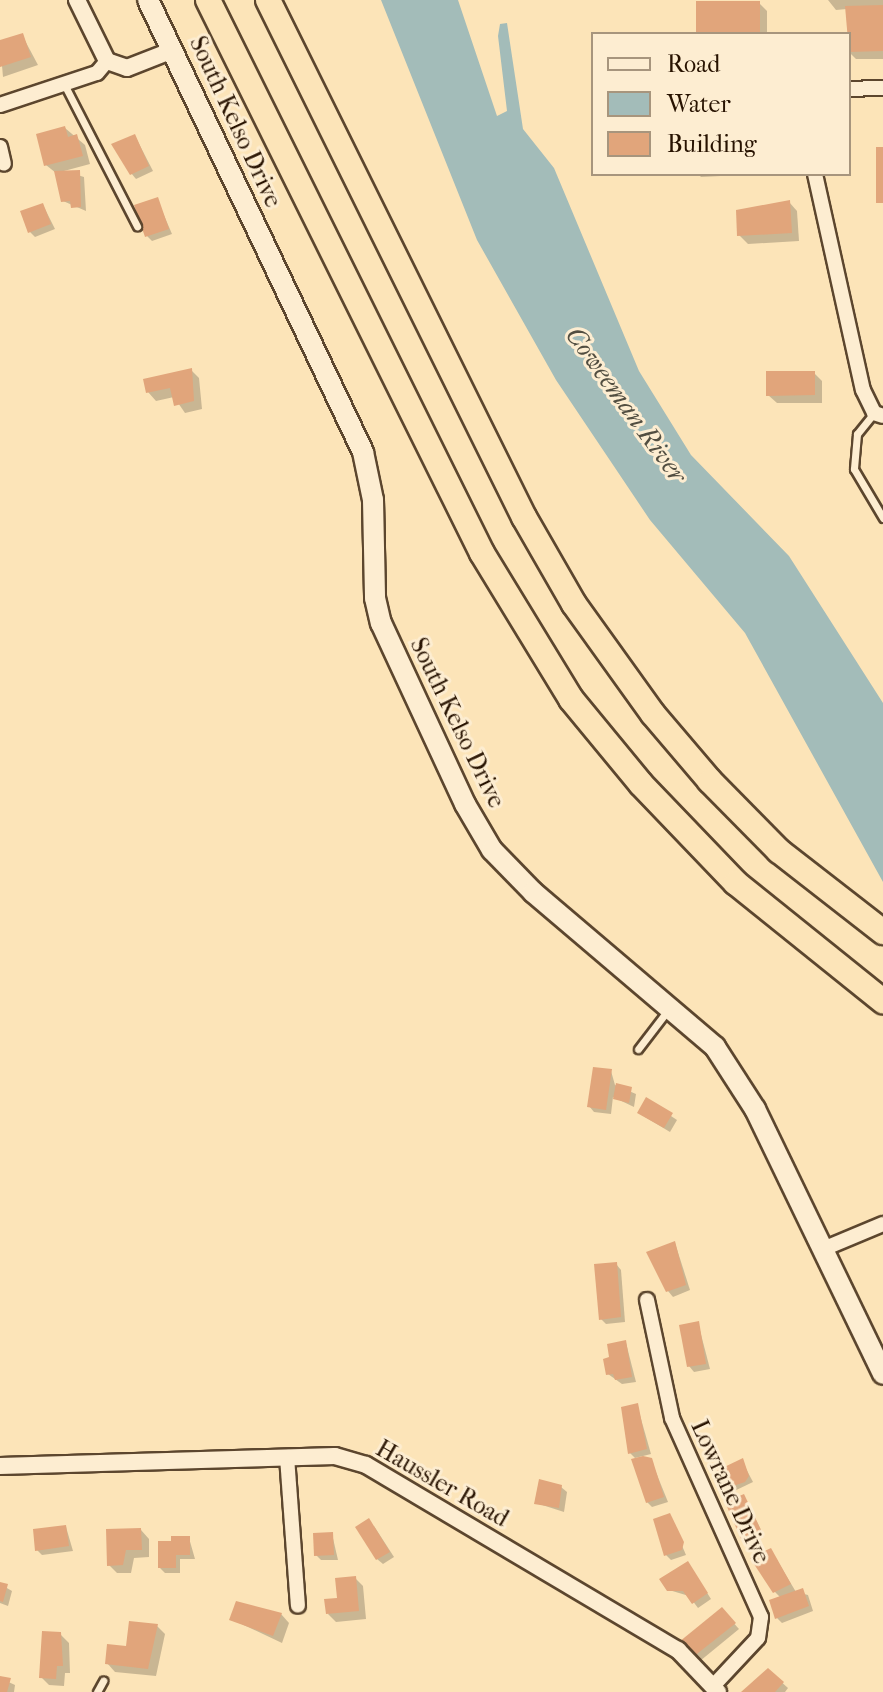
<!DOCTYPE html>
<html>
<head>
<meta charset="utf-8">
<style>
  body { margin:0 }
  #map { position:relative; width:883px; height:1692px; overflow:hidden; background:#fce4b8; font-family:"IM FELL French Canon",serif }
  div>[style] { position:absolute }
  .water>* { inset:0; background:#a3bcb9 }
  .shadow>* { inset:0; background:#0003 }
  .building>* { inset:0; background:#e1a57b }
  .roads { filter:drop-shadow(2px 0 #5c462e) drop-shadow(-2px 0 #5c462e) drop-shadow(0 2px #5c462e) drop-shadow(0 -2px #5c462e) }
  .service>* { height:7px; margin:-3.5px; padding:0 3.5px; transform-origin:3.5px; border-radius:3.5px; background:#fdedd1 }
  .minor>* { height:14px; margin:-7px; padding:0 7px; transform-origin:7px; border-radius:7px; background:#fdedd1 }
  .tertiary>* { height:16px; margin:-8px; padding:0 8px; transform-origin:8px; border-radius:8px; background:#fdedd1 }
  .secondary>* { height:20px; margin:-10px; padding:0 10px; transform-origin:10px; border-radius:10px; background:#fdedd1 }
  .motorway>* { height:24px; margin:-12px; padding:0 12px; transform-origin:12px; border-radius:12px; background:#fce4b8 }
  span { translate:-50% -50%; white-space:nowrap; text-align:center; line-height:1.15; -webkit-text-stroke:6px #fdedd1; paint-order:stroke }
  .street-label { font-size:24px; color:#271200 }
  .water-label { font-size:26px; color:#524e41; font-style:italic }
  .legend { position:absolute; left:591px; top:32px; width:260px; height:144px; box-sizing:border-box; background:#fdedd1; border:2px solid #a7957d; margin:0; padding:10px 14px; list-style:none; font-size:24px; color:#271200 }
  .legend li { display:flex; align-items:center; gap:16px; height:40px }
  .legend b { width:40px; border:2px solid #a7957d }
</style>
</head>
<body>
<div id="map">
  <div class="water">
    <i style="clip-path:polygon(381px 0,458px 0,497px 116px,507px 111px,498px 36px,500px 24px,507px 23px,523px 129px,554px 168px,639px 371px,691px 455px,789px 556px,883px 703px,883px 882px,745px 633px,650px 520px,556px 380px,477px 240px)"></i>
  </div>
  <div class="shadow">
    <i style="clip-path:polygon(883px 0,883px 59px,856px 59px,849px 52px,847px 9px,836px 10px,828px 0)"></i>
    <i style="clip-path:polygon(759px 3px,767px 11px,767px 34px,698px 31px)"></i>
    <i style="clip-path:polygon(22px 35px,38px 65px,3px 77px,0 43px)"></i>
    <i style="clip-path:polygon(65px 128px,85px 145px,90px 164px,64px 171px,84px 177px,86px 211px,63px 201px,56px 173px,46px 165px)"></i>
    <i style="clip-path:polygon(135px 136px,153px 171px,136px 179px,131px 173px)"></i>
    <i style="clip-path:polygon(698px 174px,721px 174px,721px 176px,701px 177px)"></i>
    <i style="clip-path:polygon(157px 199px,172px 234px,152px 241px,147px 236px)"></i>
    <i style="clip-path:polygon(789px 202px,797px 211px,799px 241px,748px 244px,739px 235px)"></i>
    <i style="clip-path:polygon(43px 205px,55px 229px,35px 237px,30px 232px)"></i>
    <i style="clip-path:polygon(191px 370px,199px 378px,202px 409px,185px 413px,174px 397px,156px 401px,148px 392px)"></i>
    <i style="clip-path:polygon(814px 373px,822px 381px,822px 403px,777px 403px,768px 395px)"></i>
    <i style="clip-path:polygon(611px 1071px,615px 1085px,636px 1094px,634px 1107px,613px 1097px,611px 1114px,594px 1112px,589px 1106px)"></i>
    <i style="clip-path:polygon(647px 1100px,677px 1120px,670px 1132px,645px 1117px)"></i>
    <i style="clip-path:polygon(675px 1243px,690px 1290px,673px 1297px,668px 1291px)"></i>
    <i style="clip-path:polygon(616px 1264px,621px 1270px,625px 1322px,606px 1324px,601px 1319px)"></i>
    <i style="clip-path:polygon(698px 1323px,710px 1369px,694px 1372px,689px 1366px)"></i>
    <i style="clip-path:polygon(626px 1343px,636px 1382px,622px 1384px,608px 1374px,611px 1359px)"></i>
    <i style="clip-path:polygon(637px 1405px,651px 1454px,635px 1458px,630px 1453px)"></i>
    <i style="clip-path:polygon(651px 1460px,668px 1502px,652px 1507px,647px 1502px)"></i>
    <i style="clip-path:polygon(742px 1461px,753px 1482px,728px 1494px,723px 1489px)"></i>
    <i style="clip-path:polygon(561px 1487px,567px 1492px,564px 1512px,536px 1503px)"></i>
    <i style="clip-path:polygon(744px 1496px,764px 1536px,748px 1543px,743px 1538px)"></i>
    <i style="clip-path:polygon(669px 1515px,686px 1555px,671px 1560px,666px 1555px)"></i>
    <i style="clip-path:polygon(374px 1526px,394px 1557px,383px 1564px,377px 1559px)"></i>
    <i style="clip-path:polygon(66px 1527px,73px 1551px,42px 1555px,37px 1550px)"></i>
    <i style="clip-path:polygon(141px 1530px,149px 1539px,149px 1557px,134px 1558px,131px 1573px,117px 1573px,109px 1565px)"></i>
    <i style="clip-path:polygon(332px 1534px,338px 1560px,321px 1560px,316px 1555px)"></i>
    <i style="clip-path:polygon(189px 1538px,195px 1559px,180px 1559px,180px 1573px,165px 1573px,160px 1568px)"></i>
    <i style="clip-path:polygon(771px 1550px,796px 1592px,808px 1595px,813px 1611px,782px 1623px,777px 1618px,781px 1598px,775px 1592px)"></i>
    <i style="clip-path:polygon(688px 1563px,711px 1599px,698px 1608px,689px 1596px,669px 1590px)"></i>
    <i style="clip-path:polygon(355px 1578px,363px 1586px,366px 1619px,336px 1622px,328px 1614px)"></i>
    <i style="clip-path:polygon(0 1584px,12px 1591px,8px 1606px,0 1603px)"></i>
    <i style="clip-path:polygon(722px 1610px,739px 1629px,700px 1661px,682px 1642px)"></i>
    <i style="clip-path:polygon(281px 1614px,289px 1623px,282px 1643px,231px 1619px)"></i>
    <i style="clip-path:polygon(157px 1626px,165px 1634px,156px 1676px,115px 1672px,107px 1663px)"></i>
    <i style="clip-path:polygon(60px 1634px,69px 1643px,70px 1673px,65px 1673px,64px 1686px,49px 1685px,41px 1677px)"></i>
    <i style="clip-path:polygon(768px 1670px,788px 1688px,785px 1692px,746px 1692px)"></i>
    <i style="clip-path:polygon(0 1678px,15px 1685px,14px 1692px,0 1692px)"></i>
  </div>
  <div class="building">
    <i style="clip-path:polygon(696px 1px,760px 1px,760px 32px,696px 32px)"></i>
    <i style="clip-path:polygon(883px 5px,883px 51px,849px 52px,845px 6px)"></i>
    <i style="clip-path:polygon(23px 33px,31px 57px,0 67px,0 40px)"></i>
    <i style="clip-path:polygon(65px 126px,68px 137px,77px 134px,83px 156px,44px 166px,36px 134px)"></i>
    <i style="clip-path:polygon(135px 134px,149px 166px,130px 175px,111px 144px)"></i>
    <i style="clip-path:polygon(876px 147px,883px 147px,883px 203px,876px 203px)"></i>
    <i style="clip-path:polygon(80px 170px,81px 207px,71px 208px,70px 201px,61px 202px,54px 171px)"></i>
    <i style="clip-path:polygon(158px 197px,169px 229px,145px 237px,134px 205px)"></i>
    <i style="clip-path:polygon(790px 200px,792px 233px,737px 236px,736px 210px)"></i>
    <i style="clip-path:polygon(43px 203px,51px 224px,28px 233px,20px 211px)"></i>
    <i style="clip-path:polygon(192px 368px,194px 401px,174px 406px,170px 388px,146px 393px,143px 379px)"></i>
    <i style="clip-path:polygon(766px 371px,815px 371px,815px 395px,766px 396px)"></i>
    <i style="clip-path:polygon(593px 1067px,612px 1069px,606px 1110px,587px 1107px)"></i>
    <i style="clip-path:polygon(616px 1083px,632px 1087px,629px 1103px,613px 1099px)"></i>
    <i style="clip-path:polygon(646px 1097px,673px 1113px,664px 1128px,637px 1113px)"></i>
    <i style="clip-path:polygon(675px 1241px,686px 1285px,666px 1292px,646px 1252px)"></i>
    <i style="clip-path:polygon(617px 1262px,621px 1317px,599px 1320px,594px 1264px)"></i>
    <i style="clip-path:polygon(699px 1321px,706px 1364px,687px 1367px,679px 1325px)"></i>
    <i style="clip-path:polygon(626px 1340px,632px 1377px,615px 1380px,613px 1374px,606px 1375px,603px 1359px,609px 1357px,607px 1344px)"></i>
    <i style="clip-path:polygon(638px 1403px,647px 1449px,628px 1454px,621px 1407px)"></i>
    <i style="clip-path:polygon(643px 1456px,652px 1458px,664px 1497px,646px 1503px,631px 1459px)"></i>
    <i style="clip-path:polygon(743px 1458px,749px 1476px,745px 1482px,721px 1490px,714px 1472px)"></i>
    <i style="clip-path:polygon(539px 1479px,562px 1485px,559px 1508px,534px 1504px)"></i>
    <i style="clip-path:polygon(744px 1494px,761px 1530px,741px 1539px,725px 1502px)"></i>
    <i style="clip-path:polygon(670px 1513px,684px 1542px,682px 1550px,664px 1556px,653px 1519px)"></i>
    <i style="clip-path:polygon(369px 1518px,390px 1552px,376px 1560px,355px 1527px)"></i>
    <i style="clip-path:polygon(66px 1525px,69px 1546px,35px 1551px,33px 1529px)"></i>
    <i style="clip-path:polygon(141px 1528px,142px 1550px,126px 1550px,123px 1565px,107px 1566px,106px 1529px)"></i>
    <i style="clip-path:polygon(333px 1532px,334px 1555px,314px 1556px,313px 1533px)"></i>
    <i style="clip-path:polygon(171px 1536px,190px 1536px,190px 1555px,176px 1555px,176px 1568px,158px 1568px,158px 1541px,171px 1541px)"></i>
    <i style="clip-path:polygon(771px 1548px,791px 1584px,773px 1593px,750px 1558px)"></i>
    <i style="clip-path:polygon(688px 1561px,708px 1593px,692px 1604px,683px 1591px,667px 1591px,659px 1579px)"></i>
    <i style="clip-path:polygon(356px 1576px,359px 1611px,326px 1614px,324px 1599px,337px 1598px,335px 1578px)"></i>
    <i style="clip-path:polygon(0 1582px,8px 1584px,3px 1602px,0 1601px)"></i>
    <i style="clip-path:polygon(803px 1588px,809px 1606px,775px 1619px,769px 1600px)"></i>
    <i style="clip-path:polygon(236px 1601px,282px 1613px,273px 1636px,229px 1620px)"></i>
    <i style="clip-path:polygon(722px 1607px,736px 1623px,693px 1657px,679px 1642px)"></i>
    <i style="clip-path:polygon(129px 1621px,158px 1624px,148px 1669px,105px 1664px,107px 1644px,126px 1646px)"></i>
    <i style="clip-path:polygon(42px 1631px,61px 1632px,63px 1666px,57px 1666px,56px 1679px,39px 1678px)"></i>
    <i style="clip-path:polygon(768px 1668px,784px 1682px,775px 1692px,741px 1692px)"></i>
    <i style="clip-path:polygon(0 1676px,11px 1678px,7px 1692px,0 1692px)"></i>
  </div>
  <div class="roads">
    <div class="service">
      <i style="left:64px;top:84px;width:160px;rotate:62.8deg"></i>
      <i style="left:874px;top:413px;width:27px;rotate:129deg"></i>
      <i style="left:857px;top:434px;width:35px;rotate:95deg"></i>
      <i style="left:854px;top:469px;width:57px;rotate:59.4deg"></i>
      <i style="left:638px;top:1049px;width:49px;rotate:-52.4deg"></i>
      <i style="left:97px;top:1692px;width:13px;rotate:-61deg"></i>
    </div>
    <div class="minor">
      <i style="left:849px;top:89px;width:34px;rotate:-2deg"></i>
      <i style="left:0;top:105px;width:102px;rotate:-18.3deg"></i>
      <i style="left:97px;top:73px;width:16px;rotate:-50deg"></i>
      <i style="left:0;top:147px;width:17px;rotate:77deg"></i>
      <i style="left:815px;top:174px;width:221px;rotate:77.5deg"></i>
      <i style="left:863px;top:390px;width:25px;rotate:64deg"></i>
      <i style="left:874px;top:413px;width:9px;rotate:18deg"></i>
      <i style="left:823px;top:1249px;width:65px;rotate:-22.6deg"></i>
      <i style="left:647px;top:1300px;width:121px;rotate:78deg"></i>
      <i style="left:672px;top:1418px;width:218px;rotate:65.9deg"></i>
      <i style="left:761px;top:1617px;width:21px;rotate:98deg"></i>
      <i style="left:758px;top:1638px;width:64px;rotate:133.1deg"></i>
      <i style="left:287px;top:1457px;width:149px;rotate:85.8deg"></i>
    </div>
    <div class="tertiary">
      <i style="left:77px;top:0;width:68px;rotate:63.8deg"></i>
      <i style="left:107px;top:61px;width:21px;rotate:19deg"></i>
      <i style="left:127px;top:68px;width:49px;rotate:-21.4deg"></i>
      <i style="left:0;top:1466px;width:335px;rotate:-1.7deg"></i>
      <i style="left:335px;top:1456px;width:32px;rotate:16deg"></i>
      <i style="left:366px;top:1465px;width:363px;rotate:30.7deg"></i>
      <i style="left:678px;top:1650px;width:58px;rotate:46.4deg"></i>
    </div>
    <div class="secondary">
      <i style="left:148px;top:0;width:501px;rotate:64.56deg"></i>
      <i style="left:363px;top:452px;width:49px;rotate:78.2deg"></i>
      <i style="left:373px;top:500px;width:98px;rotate:88.8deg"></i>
      <i style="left:375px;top:598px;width:26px;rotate:77deg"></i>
      <i style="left:381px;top:623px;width:200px;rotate:65.1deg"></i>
      <i style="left:465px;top:804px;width:53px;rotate:59.6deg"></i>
      <i style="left:492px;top:850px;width:59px;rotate:45.7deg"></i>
      <i style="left:533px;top:892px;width:239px;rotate:40.4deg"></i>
      <i style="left:715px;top:1047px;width:74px;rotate:57.2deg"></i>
      <i style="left:755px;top:1109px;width:294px;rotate:64.2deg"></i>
    </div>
    <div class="motorway">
      <i style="left:208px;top:0;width:617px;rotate:63.64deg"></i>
      <i style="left:482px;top:553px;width:171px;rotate:58.6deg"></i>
      <i style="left:571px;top:699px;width:110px;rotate:50.5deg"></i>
      <i style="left:641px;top:784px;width:137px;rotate:46.2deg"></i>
      <i style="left:736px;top:883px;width:189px;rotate:38.8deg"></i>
      <i style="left:268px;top:0;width:577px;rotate:63.66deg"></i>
      <i style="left:524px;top:517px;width:100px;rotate:60.1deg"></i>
      <i style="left:574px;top:604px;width:135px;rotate:54.3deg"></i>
      <i style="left:653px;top:714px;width:88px;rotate:49.6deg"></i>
      <i style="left:710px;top:781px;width:98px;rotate:45.4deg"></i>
      <i style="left:779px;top:851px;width:132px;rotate:37.9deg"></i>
    </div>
  </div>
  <div class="street-label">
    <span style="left:235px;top:122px;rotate:65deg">South Kelso Drive</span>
    <span style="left:457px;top:723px;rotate:64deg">South Kelso Drive</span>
    <span style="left:442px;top:1484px;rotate:30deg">Haussler Road</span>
    <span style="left:730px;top:1492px;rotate:65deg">Lowrane Drive</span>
  </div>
  <div class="water-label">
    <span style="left:626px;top:405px;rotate:54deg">Coweeman River</span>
  </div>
  <ul class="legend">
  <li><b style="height:10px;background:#fdedd1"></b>Road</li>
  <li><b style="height:22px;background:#a3bcb9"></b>Water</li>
  <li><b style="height:22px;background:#e1a57b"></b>Building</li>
  </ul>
</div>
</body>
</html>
